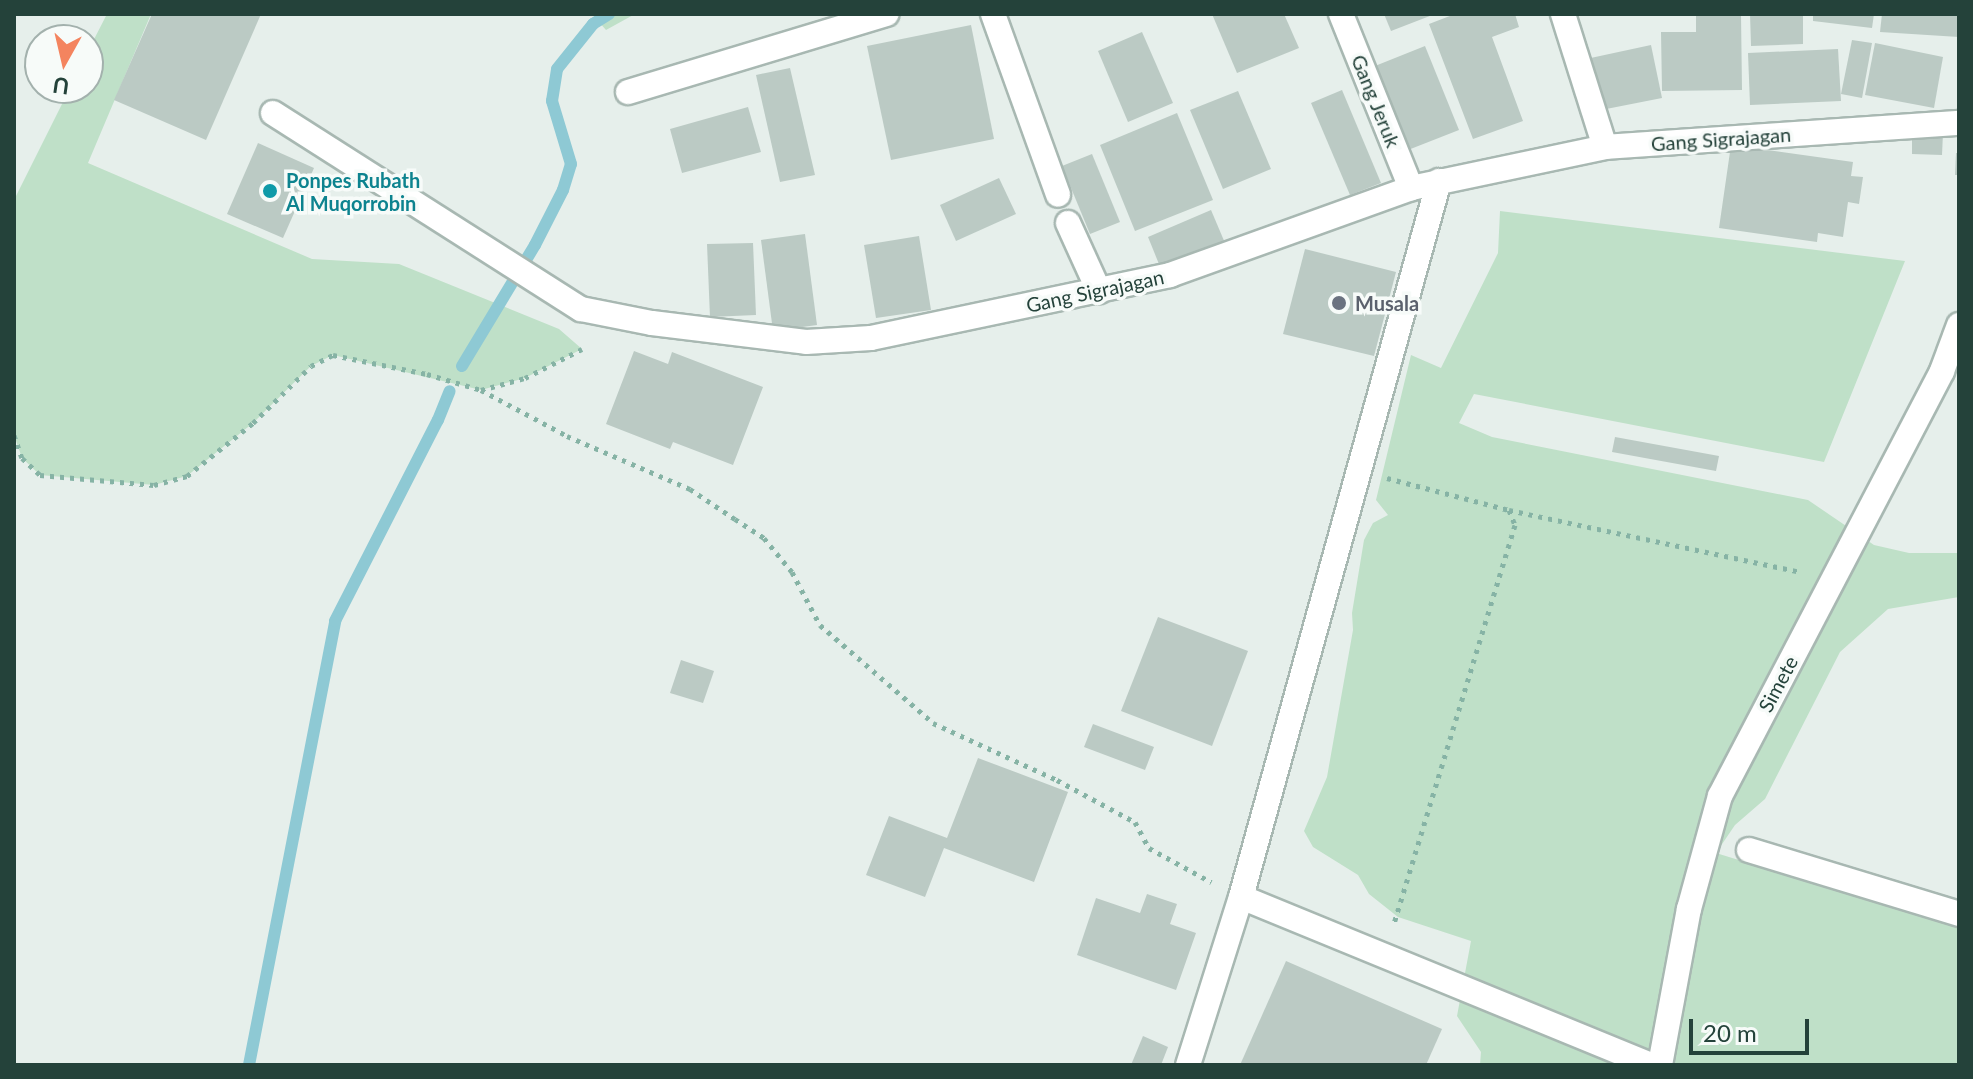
<!DOCTYPE html>
<html>
<head>
<meta charset="utf-8">
<style>
  body { margin:0 }
  #map { position:relative; width:1973px; height:1079px; overflow:hidden; background:#e6efeb; font-family:Lato,sans-serif }
  div>[style] { position:absolute }
  .green>* { inset:0; background:#bfe0c8 }
  .stream>* { height:12px; margin:-6px; padding:0 6px; transform-origin:6px; border-radius:6px; background:#8ec9d4 }
  .building>* { inset:0; background:#bbcac4 }
  .path>* { height:5px; margin-top:-2.5px; transform-origin:0; background:repeating-linear-gradient(90deg,#86b3a5 0 4px,transparent 0 10px) }
  .roads { filter:drop-shadow(2px 0 #a8b8b2) drop-shadow(-2px 0 #a8b8b2) drop-shadow(0 2px #a8b8b2) drop-shadow(0 -2px #a8b8b2) }
  .minor>* { height:24px; margin:-12px; padding:0 12px; transform-origin:12px; border-radius:12px; background:#fff }
  .dots>* { width:22px; height:22px; translate:-50% -50%; box-sizing:border-box; border:4px solid #f7fbf9; border-radius:50% }
  span { translate:-50% -50%; white-space:nowrap; text-align:center; line-height:1.15; -webkit-text-stroke:7px #f7fbf9; paint-order:stroke }
  .street-label { font-size:20px; color:#24423a }
  .culture-label { font-size:20px; color:#0d838f; font-weight:700 }
  .left { translate:0 -50%; text-align:left }
  .worship-label { font-size:20px; color:#5b616d; font-weight:700 }
  .frame { position:absolute; inset:0; border:16px solid #24423a; pointer-events:none }
  .north { position:absolute; left:24px; top:24px; width:80px; height:80px; box-sizing:border-box; background:#f7fbf9; border:2px solid #a3b1ad; border-radius:50%; rotate:188deg; font-size:22px; font-weight:700; line-height:32px; text-align:center; color:#24423a }
  .north::after { content:''; display:block; margin:auto; width:28px; height:36px; background:#f4845f; clip-path:polygon(50% 0,100% 100%,50% 72%,0 100%) }
  .scale { position:absolute; left:1689px; top:1019px; width:120px; height:36px; box-sizing:border-box; border:4px solid #24423a; border-top:0; padding-left:10px; font-size:24px; line-height:28px; white-space:nowrap; color:#24423a; -webkit-text-stroke:6px #f7fbf9; paint-order:stroke }
</style>
</head>
<body>
<div id="map">
  <div class="green">
    <i style="clip-path:polygon(107px 14px,151px 14px,88px 163px,312px 259px,399px 264px,559px 329px,582px 349px,525px 378px,481px 390px,333px 355px,311px 366px,253px 423px,187px 476px,154px 485px,40px 475px,22px 458px,14px 435px,14px 200px,70px 88px,88px 88px,88px 51px)"></i>
    <i style="clip-path:polygon(592px 14px,635px 14px,606px 30px)"></i>
    <i style="clip-path:polygon(1500px 211px,1905px 261px,1824px 462px,1474px 394px,1459px 423px,1492px 437px,1808px 500px,1874px 545px,1909px 553px,1959px 553px,1959px 597px,1888px 609px,1840px 652px,1765px 799px,1735px 825px,1716px 853px,1959px 928px,1959px 1065px,1480px 1065px,1481px 1052px,1457px 1016px,1471px 941px,1398px 917px,1369px 894px,1358px 875px,1313px 847px,1304px 831px,1327px 777px,1353px 630px,1352px 613px,1364px 540px,1373px 523px,1388px 515px,1376px 500px,1411px 355px,1441px 368px,1498px 253px)"></i>
  </div>
  <div class="stream">
    <i style="left:462px;top:366px;width:141px;rotate:-58.9deg"></i>
    <i style="left:535px;top:245px;width:62px;rotate:-63deg"></i>
    <i style="left:563px;top:190px;width:27px;rotate:-73deg"></i>
    <i style="left:571px;top:164px;width:66px;rotate:-106.8deg"></i>
    <i style="left:552px;top:101px;width:32px;rotate:-81deg"></i>
    <i style="left:557px;top:69px;width:58px;rotate:-51.3deg"></i>
    <i style="left:593px;top:24px;width:19px;rotate:-32deg"></i>
    <i style="left:249px;top:1065px;width:452px;rotate:-79deg"></i>
    <i style="left:335px;top:621px;width:226px;rotate:-62.9deg"></i>
    <i style="left:438px;top:420px;width:31px;rotate:-68deg"></i>
  </div>
  <div class="building">
    <i style="clip-path:polygon(152px 14px,261px 14px,206px 140px,114px 100px)"></i>
    <i style="clip-path:polygon(1212px 14px,1284px 14px,1299px 48px,1237px 73px)"></i>
    <i style="clip-path:polygon(1384px 14px,1435px 14px,1391px 31px)"></i>
    <i style="clip-path:polygon(1455px 14px,1515px 14px,1519px 27px,1492px 37px,1523px 121px,1473px 139px,1429px 24px)"></i>
    <i style="clip-path:polygon(1696px 14px,1741px 14px,1742px 90px,1662px 91px,1661px 32px,1696px 32px)"></i>
    <i style="clip-path:polygon(1750px 14px,1803px 14px,1803px 44px,1751px 46px)"></i>
    <i style="clip-path:polygon(1813px 14px,1874px 14px,1872px 28px,1813px 21px)"></i>
    <i style="clip-path:polygon(1882px 14px,1959px 14px,1959px 37px,1880px 32px)"></i>
    <i style="clip-path:polygon(971px 25px,994px 139px,891px 160px,867px 46px)"></i>
    <i style="clip-path:polygon(1142px 32px,1173px 103px,1128px 122px,1098px 51px)"></i>
    <i style="clip-path:polygon(1852px 40px,1872px 43px,1862px 98px,1841px 94px)"></i>
    <i style="clip-path:polygon(1875px 43px,1943px 57px,1934px 108px,1865px 95px)"></i>
    <i style="clip-path:polygon(1651px 45px,1662px 98px,1596px 111px,1586px 59px)"></i>
    <i style="clip-path:polygon(1425px 46px,1459px 130px,1408px 150px,1375px 66px)"></i>
    <i style="clip-path:polygon(1838px 49px,1841px 101px,1750px 105px,1748px 53px)"></i>
    <i style="clip-path:polygon(790px 68px,815px 175px,780px 182px,756px 75px)"></i>
    <i style="clip-path:polygon(1342px 90px,1381px 183px,1350px 195px,1311px 103px)"></i>
    <i style="clip-path:polygon(1238px 91px,1271px 169px,1223px 189px,1190px 110px)"></i>
    <i style="clip-path:polygon(748px 107px,761px 152px,682px 173px,670px 129px)"></i>
    <i style="clip-path:polygon(1177px 113px,1213px 200px,1135px 231px,1100px 145px)"></i>
    <i style="clip-path:polygon(1912px 133px,1943px 133px,1942px 155px,1912px 154px)"></i>
    <i style="clip-path:polygon(258px 143px,314px 168px,283px 238px,227px 214px)"></i>
    <i style="clip-path:polygon(1731px 145px,1853px 162px,1851px 176px,1863px 177px,1859px 204px,1848px 202px,1843px 237px,1818px 233px,1817px 242px,1719px 228px)"></i>
    <i style="clip-path:polygon(1956px 153px,1959px 153px,1959px 175px,1955px 175px)"></i>
    <i style="clip-path:polygon(1092px 154px,1120px 222px,1090px 234px,1062px 166px)"></i>
    <i style="clip-path:polygon(999px 178px,1016px 214px,956px 241px,940px 205px)"></i>
    <i style="clip-path:polygon(1211px 210px,1225px 243px,1161px 269px,1148px 237px)"></i>
    <i style="clip-path:polygon(805px 234px,817px 325px,773px 331px,761px 240px)"></i>
    <i style="clip-path:polygon(919px 236px,931px 310px,876px 318px,864px 245px)"></i>
    <i style="clip-path:polygon(753px 243px,756px 315px,710px 317px,707px 244px)"></i>
    <i style="clip-path:polygon(1305px 249px,1396px 272px,1374px 356px,1283px 334px)"></i>
    <i style="clip-path:polygon(634px 351px,668px 364px,672px 352px,763px 387px,733px 465px,673px 442px,670px 449px,606px 424px)"></i>
    <i style="clip-path:polygon(1615px 437px,1719px 456px,1716px 471px,1612px 452px)"></i>
    <i style="clip-path:polygon(1158px 617px,1248px 651px,1212px 746px,1121px 711px)"></i>
    <i style="clip-path:polygon(681px 660px,714px 671px,703px 703px,670px 693px)"></i>
    <i style="clip-path:polygon(1093px 724px,1154px 747px,1145px 770px,1084px 747px)"></i>
    <i style="clip-path:polygon(978px 758px,1068px 792px,1034px 882px,944px 848px,925px 897px,866px 875px,889px 816px,947px 838px)"></i>
    <i style="clip-path:polygon(1147px 894px,1177px 904px,1170px 924px,1196px 933px,1176px 990px,1077px 955px,1096px 898px,1140px 913px)"></i>
    <i style="clip-path:polygon(1286px 961px,1442px 1029px,1426px 1065px,1240px 1065px)"></i>
    <i style="clip-path:polygon(1143px 1036px,1168px 1047px,1161px 1065px,1131px 1065px)"></i>
  </div>
  <div class="path">
    <i style="left:481px;top:390px;width:98px;rotate:28.1deg"></i>
    <i style="left:567px;top:436px;width:134px;rotate:23.3deg"></i>
    <i style="left:690px;top:489px;width:54px;rotate:33.7deg"></i>
    <i style="left:735px;top:519px;width:35px;rotate:33deg"></i>
    <i style="left:764px;top:538px;width:44px;rotate:50.5deg"></i>
    <i style="left:792px;top:572px;width:60px;rotate:62.2deg"></i>
    <i style="left:820px;top:625px;width:150px;rotate:40.9deg"></i>
    <i style="left:933px;top:723px;width:136px;rotate:24.7deg"></i>
    <i style="left:1057px;top:780px;width:89px;rotate:28.3deg"></i>
    <i style="left:1135px;top:822px;width:30px;rotate:62deg"></i>
    <i style="left:1149px;top:848px;width:71px;rotate:28.7deg"></i>
    <i style="left:14px;top:435px;width:24px;rotate:71deg"></i>
    <i style="left:22px;top:458px;width:25px;rotate:43deg"></i>
    <i style="left:40px;top:475px;width:114px;rotate:5deg"></i>
    <i style="left:154px;top:485px;width:34px;rotate:-15deg"></i>
    <i style="left:187px;top:476px;width:85px;rotate:-38.8deg"></i>
    <i style="left:253px;top:423px;width:81px;rotate:-44.5deg"></i>
    <i style="left:311px;top:366px;width:25px;rotate:-27deg"></i>
    <i style="left:333px;top:355px;width:96px;rotate:11.4deg"></i>
    <i style="left:427px;top:374px;width:56px;rotate:16.5deg"></i>
    <i style="left:481px;top:390px;width:46px;rotate:-15.3deg"></i>
    <i style="left:525px;top:378px;width:64px;rotate:-27deg"></i>
    <i style="left:1387px;top:478px;width:126px;rotate:14.7deg"></i>
    <i style="left:1509px;top:510px;width:16px;rotate:68deg"></i>
    <i style="left:1515px;top:525px;width:419px;rotate:106.9deg"></i>
    <i style="left:1509px;top:510px;width:299px;rotate:12deg"></i>
  </div>
  <div class="roads">
    <div class="minor">
      <i style="left:993px;top:14px;width:192px;rotate:70.2deg"></i>
      <i style="left:1341px;top:14px;width:188px;rotate:68.1deg"></i>
      <i style="left:1563px;top:14px;width:139px;rotate:72.5deg"></i>
      <i style="left:628px;top:92px;width:270px;rotate:-16.8deg"></i>
      <i style="left:273px;top:113px;width:365px;rotate:32.5deg"></i>
      <i style="left:581px;top:309px;width:72px;rotate:11.2deg"></i>
      <i style="left:652px;top:323px;width:155px;rotate:7deg"></i>
      <i style="left:806px;top:342px;width:65px;rotate:-3.5deg"></i>
      <i style="left:871px;top:338px;width:306px;rotate:-11.9deg"></i>
      <i style="left:1170px;top:275px;width:256px;rotate:-19.8deg"></i>
      <i style="left:1411px;top:188px;width:198px;rotate:-11.9deg"></i>
      <i style="left:1605px;top:147px;width:355px;rotate:-3.9deg"></i>
      <i style="left:1068px;top:223px;width:75px;rotate:65.5deg"></i>
      <i style="left:1749px;top:850px;width:220px;rotate:16.9deg"></i>
      <i style="left:1241px;top:897px;width:743px;rotate:-74.54deg"></i>
      <i style="left:1188px;top:1065px;width:176px;rotate:-72.5deg"></i>
      <i style="left:1241px;top:897px;width:442px;rotate:22.3deg"></i>
      <i style="left:1660px;top:1065px;width:159px;rotate:-79.5deg"></i>
      <i style="left:1689px;top:909px;width:117px;rotate:-74.7deg"></i>
      <i style="left:1720px;top:796px;width:479px;rotate:-62.4deg"></i>
      <i style="left:1942px;top:371px;width:49px;rotate:-69.7deg"></i>
    </div>
  </div>
  <div class="dots">
    <i style="left:270px;top:191px;background:#0f9aa8"></i>
    <i style="left:1339px;top:303px;background:#6b7280"></i>
  </div>
  <div class="street-label">
    <span style="left:1376px;top:101px;rotate:68deg">Gang Jeruk</span>
    <span style="left:1721px;top:139px;rotate:-4deg">Gang Sigrajagan</span>
    <span style="left:1095px;top:291px;rotate:-12deg">Gang Sigrajagan</span>
    <span style="left:1778px;top:684px;rotate:-62deg">Simete</span>
  </div>
  <div class="culture-label">
    <span class="left" style="left:286px;top:192px">Ponpes Rubath<br>Al Muqorrobin</span>
  </div>
  <div class="worship-label">
    <span class="left" style="left:1355px;top:303px">Musala</span>
  </div>
  <div class="frame"></div>
  <div class="north">U</div>
  <div class="scale">20 m</div>
</div>
</body>
</html>
